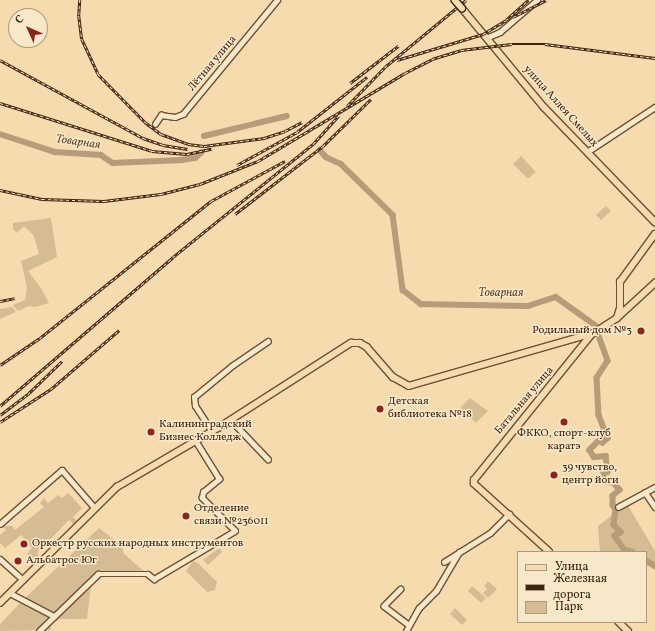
<!DOCTYPE html>
<html>
<head>
<meta charset="utf-8">
<style>
  body { margin:0 }
  #map { position:relative; width:655px; height:631px; overflow:hidden; background:#f5dbad; font-family:Vollkorn,serif }
  div>[style] { position:absolute }
  .green>* { inset:0; background:#d6bc92 }
  .river>* { height:5.5px; margin:-2.75px; padding:0 2.75px; transform-origin:2.75px; border-radius:2.75px; background:#b69c78 }
  .roads { filter:drop-shadow(1px 0 #6b5138) drop-shadow(-1px 0 #6b5138) drop-shadow(0 1px #6b5138) drop-shadow(0 -1px #6b5138) }
  .minor>* { height:4.5px; margin:-2.25px; padding:0 2.25px; transform-origin:2.25px; border-radius:2.25px; background:#f8e8ca }
  .major>* { height:5.5px; margin:-2.75px; padding:0 2.75px; transform-origin:2.75px; border-radius:2.75px; background:#f5dbad }
  .rail>* { height:2.5px; margin-top:-1.25px; transform-origin:0; background:repeating-linear-gradient(90deg,#f8e8ca 0 3px,#3d2311 0 6px); box-sizing:border-box; border-block:1px solid #3d2311 }
  .bridges { filter:drop-shadow(1px 0 #3d2311) drop-shadow(-1px 0 #3d2311) drop-shadow(0 1px #3d2311) drop-shadow(0 -1px #3d2311) }
  .major-bridge>* { height:5.5px; margin:-2.75px; padding:0 2.75px; transform-origin:2.75px; border-radius:2.75px; background:#f5dbad }
  .dots>* { width:11px; height:11px; translate:-50% -50%; box-sizing:border-box; border:2px solid #f8e8ca; border-radius:50% }
  span { translate:-50% -50%; white-space:nowrap; text-align:center; line-height:1.15; -webkit-text-stroke:3px #f8e8ca; paint-order:stroke }
  .street-label { font-size:11px; color:#3d2311 }
  .poi-label { font-size:11px; color:#3d2311 }
  .right { translate:-100% -50%; text-align:right }
  .left { translate:0 -50%; text-align:left }
  .water-label { font-size:12px; color:#614730; font-style:italic }
  .legend { position:absolute; left:517px; top:551px; width:130px; height:72px; box-sizing:border-box; background:#f8e8ca; border:1px solid #ad9980; margin:0; padding:5px 7px; list-style:none; font-size:12px; color:#3d2311 }
  .legend li { display:flex; align-items:center; gap:8px; height:20px }
  .legend b { width:20px; border:1px solid #ad9980 }
  .north { position:absolute; left:8px; top:8px; width:40px; height:40px; box-sizing:border-box; background:#f8e8ca; border:1px solid #ad9980; border-radius:50%; rotate:315deg; font-size:11px; font-weight:700; line-height:16px; text-align:center; color:#3d2311 }
  .north::after { content:''; display:block; margin:auto; width:14px; height:18px; background:#8f2418; clip-path:polygon(50% 0,100% 100%,50% 72%,0 100%) }
</style>
</head>
<body>
<div id="map">
  <div class="green">
    <i style="clip-path:polygon(521px 156px,536px 172px,528px 179px,513px 164px)"></i>
    <i style="clip-path:polygon(606px 206px,611px 211px,601px 220px,596px 215px)"></i>
    <i style="clip-path:polygon(51px 218px,57px 257px,28px 271px,41px 288px,49px 303px,35px 307px,29px 306px,18px 311px,13px 305px,25px 300px,27px 288px,21px 261px,39px 254px,34px 236px,24px 226px,17px 233px,13px 229px,13px 223px)"></i>
    <i style="clip-path:polygon(12px 307px,16px 312px,0 319px,0 309px)"></i>
    <i style="clip-path:polygon(470px 398px,488px 411px,476px 423px,460px 408px)"></i>
    <i style="clip-path:polygon(68px 493px,82px 508px,73px 517px,77px 521px,73px 524px,69px 520px,37px 553px,39px 555px,33px 562px,27px 554px,32px 548px,21px 535px,5px 548px,0 543px,0 535px,6px 530px,3px 526px,12px 526px,15px 530px,44px 507px,40px 503px,44px 498px,48px 503px,58px 495px,62px 498px)"></i>
    <i style="clip-path:polygon(627px 504px,655px 551px,655px 562px,646px 567px,646px 552px,600px 552px,598px 526px)"></i>
    <i style="clip-path:polygon(99px 528px,121px 545px,124px 554px,144px 571px,97px 573px,92px 577px,87px 619px,54px 619px,53px 614px,24px 599px)"></i>
    <i style="clip-path:polygon(219px 548px,222px 552px,208px 565px,203px 560px)"></i>
    <i style="clip-path:polygon(193px 561px,198px 563px,217px 582px,215px 590px,207px 592px,186px 571px)"></i>
    <i style="clip-path:polygon(488px 581px,497px 589px,488px 598px,483px 593px,487px 589px,484px 586px)"></i>
    <i style="clip-path:polygon(472px 586px,486px 598px,481px 603px,468px 591px)"></i>
    <i style="clip-path:polygon(22px 601px,50px 618px,51px 630px,0 631px,0 624px)"></i>
    <i style="clip-path:polygon(455px 608px,467px 620px,462px 625px,450px 614px)"></i>
  </div>
  <div class="river">
    <i style="left:0;top:134px;width:58px;rotate:18.1deg"></i>
    <i style="left:55px;top:152px;width:46px;rotate:3.7deg"></i>
    <i style="left:101px;top:155px;width:14px;rotate:34deg"></i>
    <i style="left:113px;top:163px;width:69px;rotate:-2.5deg"></i>
    <i style="left:182px;top:160px;width:13px;rotate:-9deg"></i>
    <i style="left:195px;top:158px;width:8px;rotate:-40deg"></i>
    <i style="left:204px;top:136px;width:85px;rotate:-13.5deg"></i>
    <i style="left:320px;top:150px;width:9px;rotate:49deg"></i>
    <i style="left:326px;top:157px;width:17px;rotate:25deg"></i>
    <i style="left:341px;top:164px;width:73px;rotate:44.4deg"></i>
    <i style="left:393px;top:215px;width:76px;rotate:82.4deg"></i>
    <i style="left:403px;top:290px;width:23px;rotate:38deg"></i>
    <i style="left:421px;top:304px;width:107px;rotate:1.1deg"></i>
    <i style="left:528px;top:306px;width:29px;rotate:-18deg"></i>
    <i style="left:556px;top:297px;width:48px;rotate:35.7deg"></i>
    <i style="left:595px;top:325px;width:38px;rotate:70deg"></i>
    <i style="left:608px;top:361px;width:20px;rotate:123deg"></i>
    <i style="left:597px;top:378px;width:37px;rotate:87deg"></i>
    <i style="left:599px;top:415px;width:25px;rotate:69deg"></i>
    <i style="left:608px;top:438px;width:7px;rotate:135deg"></i>
    <i style="left:603px;top:443px;width:4px;rotate:-153deg"></i>
    <i style="left:599px;top:441px;width:13px;rotate:135deg"></i>
    <i style="left:590px;top:450px;width:8px;rotate:60deg"></i>
    <i style="left:594px;top:457px;width:12px;rotate:-5deg"></i>
    <i style="left:606px;top:456px;width:16px;rotate:83deg"></i>
    <i style="left:608px;top:472px;width:4px;rotate:180deg"></i>
    <i style="left:604px;top:472px;width:9px;rotate:84deg"></i>
    <i style="left:605px;top:481px;width:9px;rotate:13deg"></i>
    <i style="left:614px;top:483px;width:9px;rotate:49deg"></i>
    <i style="left:620px;top:490px;width:9px;rotate:139deg"></i>
    <i style="left:613px;top:496px;width:9px;rotate:90deg"></i>
    <i style="left:613px;top:505px;width:6px;rotate:59deg"></i>
    <i style="left:616px;top:510px;width:15px;rotate:98deg"></i>
    <i style="left:614px;top:525px;width:10px;rotate:45deg"></i>
    <i style="left:621px;top:532px;width:7px;rotate:146deg"></i>
    <i style="left:615px;top:536px;width:16px;rotate:55deg"></i>
    <i style="left:624px;top:549px;width:9px;rotate:18deg"></i>
    <i style="left:646px;top:560px;width:11px;rotate:34deg"></i>
  </div>
  <div class="roads">
    <div class="minor">
      <i style="left:486px;top:38px;width:15px;rotate:-23deg"></i>
      <i style="left:500px;top:32px;width:49px;rotate:-40.9deg"></i>
      <i style="left:155px;top:124px;width:11px;rotate:-56deg"></i>
      <i style="left:161px;top:115px;width:14px;rotate:8deg"></i>
      <i style="left:175px;top:117px;width:9px;rotate:-21deg"></i>
      <i style="left:183px;top:114px;width:148px;rotate:-50.5deg"></i>
      <i style="left:587px;top:152px;width:82px;rotate:-33.5deg"></i>
      <i style="left:231px;top:420px;width:54px;rotate:46.5deg"></i>
      <i style="left:212px;top:432px;width:31px;rotate:-123deg"></i>
      <i style="left:195px;top:406px;width:9px;rotate:-96deg"></i>
      <i style="left:194px;top:397px;width:50px;rotate:-39.4deg"></i>
      <i style="left:233px;top:365px;width:42px;rotate:-34.4deg"></i>
      <i style="left:645px;top:492px;width:18px;rotate:56deg"></i>
      <i style="left:618px;top:507px;width:42px;rotate:-28.4deg"></i>
      <i style="left:0;top:524px;width:82px;rotate:-41.1deg"></i>
      <i style="left:62px;top:470px;width:50px;rotate:49deg"></i>
      <i style="left:0;top:559px;width:31px;rotate:42deg"></i>
      <i style="left:444px;top:562px;width:54px;rotate:-32.2deg"></i>
      <i style="left:490px;top:533px;width:27px;rotate:-45deg"></i>
      <i style="left:401px;top:589px;width:24px;rotate:135deg"></i>
      <i style="left:384px;top:606px;width:31px;rotate:37deg"></i>
      <i style="left:10px;top:593px;width:50px;rotate:27.6deg"></i>
      <i style="left:39px;top:631px;width:82px;rotate:-44deg"></i>
      <i style="left:98px;top:574px;width:50px"></i>
      <i style="left:148px;top:574px;width:8px;rotate:40deg"></i>
      <i style="left:154px;top:579px;width:94px;rotate:-30.7deg"></i>
      <i style="left:235px;top:531px;width:47px;rotate:-135deg"></i>
      <i style="left:202px;top:498px;width:6px;rotate:-81deg"></i>
      <i style="left:203px;top:492px;width:21px;rotate:-39deg"></i>
      <i style="left:219px;top:479px;width:44px;rotate:-121.9deg"></i>
      <i style="left:406px;top:631px;width:26px;rotate:-61deg"></i>
      <i style="left:419px;top:608px;width:24px;rotate:-45deg"></i>
      <i style="left:436px;top:591px;width:45px;rotate:-59.5deg"></i>
    </div>
    <div class="major">
      <i style="left:462px;top:8px;width:129px;rotate:50.4deg"></i>
      <i style="left:544px;top:107px;width:160px;rotate:46deg"></i>
      <i style="left:617px;top:318px;width:10px;rotate:-73deg"></i>
      <i style="left:620px;top:308px;width:26px;rotate:-90deg"></i>
      <i style="left:620px;top:282px;width:59px;rotate:-53.9deg"></i>
      <i style="left:549px;top:552px;width:101px;rotate:-137.8deg"></i>
      <i style="left:474px;top:484px;width:4px;rotate:-90deg"></i>
      <i style="left:474px;top:480px;width:188px;rotate:-51.1deg"></i>
      <i style="left:0;top:603px;width:165px;rotate:-44.8deg"></i>
      <i style="left:117px;top:487px;width:117px;rotate:-30.3deg"></i>
      <i style="left:218px;top:428px;width:158px;rotate:-32.6deg"></i>
      <i style="left:351px;top:343px;width:9px"></i>
      <i style="left:360px;top:343px;width:8px;rotate:30deg"></i>
      <i style="left:367px;top:347px;width:40px;rotate:49deg"></i>
      <i style="left:393px;top:377px;width:18px;rotate:29deg"></i>
      <i style="left:409px;top:386px;width:192px;rotate:-16deg"></i>
      <i style="left:594px;top:333px;width:27px;rotate:-33deg"></i>
      <i style="left:617px;top:318px;width:52px;rotate:-42.6deg"></i>
      <i style="left:619px;top:622px;width:13px;rotate:45deg"></i>
    </div>
  </div>
  <div class="rail">
    <i style="left:80px;top:0;width:16px;rotate:94deg"></i>
    <i style="left:79px;top:16px;width:23px;rotate:83deg"></i>
    <i style="left:82px;top:39px;width:38px;rotate:65deg"></i>
    <i style="left:98px;top:74px;width:67px;rotate:45.6deg"></i>
    <i style="left:145px;top:122px;width:20px;rotate:37deg"></i>
    <i style="left:161px;top:134px;width:29px;rotate:20deg"></i>
    <i style="left:188px;top:144px;width:16px;rotate:7deg"></i>
    <i style="left:204px;top:146px;width:61px;rotate:-7.6deg"></i>
    <i style="left:264px;top:138px;width:22px;rotate:-18deg"></i>
    <i style="left:285px;top:131px;width:19px;rotate:-28deg"></i>
    <i style="left:513px;top:17px;width:37px;rotate:-27deg"></i>
    <i style="left:0;top:60px;width:163px;rotate:28.6deg"></i>
    <i style="left:143px;top:138px;width:21px;rotate:19deg"></i>
    <i style="left:163px;top:145px;width:25px;rotate:9deg"></i>
    <i style="left:397px;top:60px;width:90px;rotate:-16.8deg"></i>
    <i style="left:483px;top:34px;width:27px;rotate:-31deg"></i>
    <i style="left:506px;top:20px;width:30px;rotate:-42deg"></i>
    <i style="left:350px;top:83px;width:61px;rotate:-37.6deg"></i>
    <i style="left:0;top:103px;width:159px;rotate:17.5deg"></i>
    <i style="left:152px;top:151px;width:35px;rotate:5deg"></i>
    <i style="left:187px;top:154px;width:25px;rotate:-12deg"></i>
    <i style="left:347px;top:106px;width:54px;rotate:-45.7deg"></i>
    <i style="left:385px;top:67px;width:105px;rotate:-39.6deg"></i>
    <i style="left:237px;top:165px;width:68px;rotate:-28.8deg"></i>
    <i style="left:297px;top:132px;width:89px;rotate:-38.2deg"></i>
    <i style="left:0;top:190px;width:43px;rotate:12.1deg"></i>
    <i style="left:42px;top:199px;width:62px;rotate:1.8deg"></i>
    <i style="left:104px;top:201px;width:57px;rotate:-7deg"></i>
    <i style="left:161px;top:194px;width:40px;rotate:-14.4deg"></i>
    <i style="left:200px;top:184px;width:62px;rotate:-21.6deg"></i>
    <i style="left:258px;top:161px;width:171px;rotate:-30.9deg"></i>
    <i style="left:405px;top:73px;width:30px;rotate:-27deg"></i>
    <i style="left:432px;top:59px;width:30px;rotate:-17deg"></i>
    <i style="left:461px;top:50px;width:51px;rotate:-6.7deg"></i>
    <i style="left:512px;top:44px;width:33px"></i>
    <i style="left:545px;top:44px;width:111px;rotate:7.3deg"></i>
    <i style="left:235px;top:214px;width:111px;rotate:-37.7deg"></i>
    <i style="left:323px;top:146px;width:67px;rotate:-44.4deg"></i>
    <i style="left:0;top:301px;width:15px;rotate:-11deg"></i>
    <i style="left:0;top:365px;width:48px;rotate:-34deg"></i>
    <i style="left:40px;top:338px;width:219px;rotate:-38.7deg"></i>
    <i style="left:211px;top:201px;width:84px;rotate:-28.4deg"></i>
    <i style="left:0;top:406px;width:228px;rotate:-40.7deg"></i>
    <i style="left:173px;top:257px;width:180px;rotate:-38.9deg"></i>
    <i style="left:313px;top:144px;width:38px;rotate:-48deg"></i>
    <i style="left:0;top:415px;width:35px;rotate:-37deg"></i>
    <i style="left:28px;top:394px;width:47px;rotate:-44.1deg"></i>
    <i style="left:0;top:422px;width:61px;rotate:-32.9deg"></i>
    <i style="left:51px;top:389px;width:90px;rotate:-40.9deg"></i>
  </div>
  <div class="bridges">
    <div class="major-bridge">
      <i style="left:455px;top:0;width:11px;rotate:49deg"></i>
    </div>
  </div>
  <div class="dots">
    <i style="left:641px;top:331px;background:#8f2418"></i>
    <i style="left:380px;top:409px;background:#8f2418"></i>
    <i style="left:564px;top:422px;background:#8f2418"></i>
    <i style="left:151px;top:432px;background:#8f2418"></i>
    <i style="left:554px;top:475px;background:#8f2418"></i>
    <i style="left:186px;top:516px;background:#8f2418"></i>
    <i style="left:24px;top:544px;background:#8f2418"></i>
    <i style="left:18px;top:561px;background:#8f2418"></i>
  </div>
  <div class="street-label">
    <span style="left:213px;top:64px;rotate:-50deg">Лётная улица</span>
    <span style="left:560px;top:107px;rotate:48deg">улица Аллея Смелых</span>
    <span style="left:525px;top:401px;rotate:-50deg">Батальная улица</span>
  </div>
  <div class="poi-label">
    <span class="right" style="left:632px;top:331px">Родильный дом №3</span>
    <span class="left" style="left:388px;top:409px">Детская<br>библиотека №18</span>
    <span class="left" style="left:159px;top:432px">Калининградский<br>Бизнес Колледж</span>
    <span style="left:564px;top:441px">ФККО, спорт-клуб<br>каратэ</span>
    <span class="left" style="left:562px;top:475px">39 чувство,<br>центр йоги</span>
    <span class="left" style="left:194px;top:516px">Отделение<br>связи №236011</span>
    <span class="left" style="left:32px;top:544px">Оркестр русских народных инструментов</span>
    <span class="left" style="left:26px;top:561px">Альбатрос Юг</span>
  </div>
  <div class="water-label">
    <span style="left:78px;top:143px;rotate:8deg">Товарная</span>
    <span style="left:501px;top:294px">Товарная</span>
  </div>
  <ul class="legend">
  <li><b style="height:5px;background:#f5dbad"></b>Улица</li>
  <li><b style="height:5px;background:#3d2311"></b>Железная дорога</li>
  <li><b style="height:11px;background:#d6bc92"></b>Парк</li>
  </ul>
  <div class="north">С</div>
</div>
</body>
</html>
